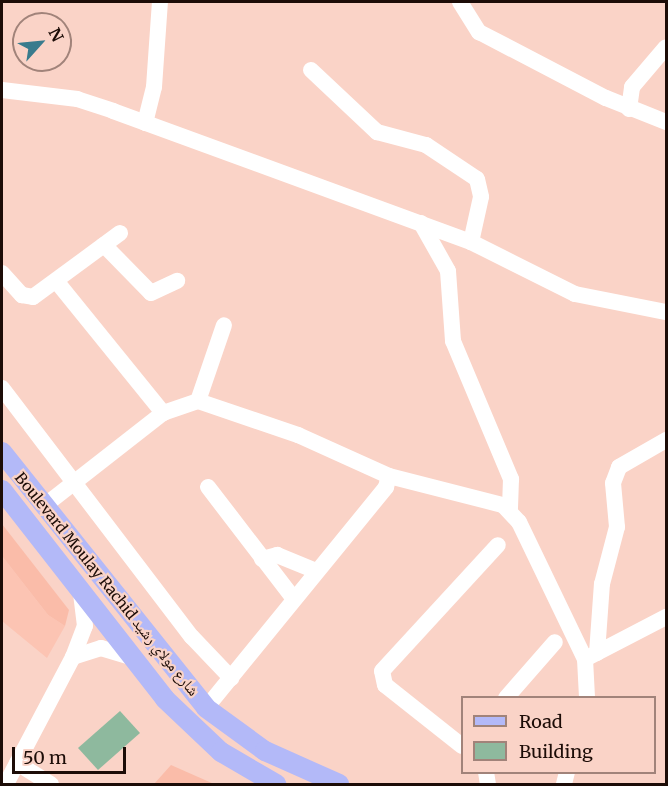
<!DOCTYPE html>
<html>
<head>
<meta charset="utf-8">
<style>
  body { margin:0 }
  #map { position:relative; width:668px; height:786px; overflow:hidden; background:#fad3c7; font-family:Merriweather,"Noto Naskh Arabic",serif }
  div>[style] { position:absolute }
  .built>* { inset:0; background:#fcc4b3 }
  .green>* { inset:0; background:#fabca9 }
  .building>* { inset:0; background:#8eb99e }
  .minor>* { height:16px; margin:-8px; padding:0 8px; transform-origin:8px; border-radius:8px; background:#fff }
  .major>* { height:20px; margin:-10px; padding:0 10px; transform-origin:10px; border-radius:10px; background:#b3b9f8 }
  span { translate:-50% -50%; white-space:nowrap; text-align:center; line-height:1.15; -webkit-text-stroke:4.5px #fad3c7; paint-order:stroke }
  .street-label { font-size:15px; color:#1c0c07 }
  .frame { position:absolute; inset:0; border:3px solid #1c0c07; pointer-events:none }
  .legend { position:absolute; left:461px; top:696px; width:195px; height:78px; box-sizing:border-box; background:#fad3c7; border:2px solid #a1837a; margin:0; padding:8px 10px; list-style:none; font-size:18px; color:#1c0c07 }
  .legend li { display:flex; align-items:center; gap:12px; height:30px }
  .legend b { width:30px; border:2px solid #a1837a }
  .north { position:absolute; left:12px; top:12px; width:60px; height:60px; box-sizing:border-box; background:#fad3c7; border:2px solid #a1837a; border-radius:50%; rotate:63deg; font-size:16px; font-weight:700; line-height:24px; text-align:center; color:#1c0c07 }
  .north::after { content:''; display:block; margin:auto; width:21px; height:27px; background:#397b8d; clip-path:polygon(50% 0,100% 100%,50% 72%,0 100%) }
  .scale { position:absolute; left:12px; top:747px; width:114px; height:27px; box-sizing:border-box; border:3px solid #1c0c07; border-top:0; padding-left:8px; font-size:18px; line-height:21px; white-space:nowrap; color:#1c0c07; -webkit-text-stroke:4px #fad3c7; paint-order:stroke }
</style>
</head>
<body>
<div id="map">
  <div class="built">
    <i style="clip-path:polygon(2px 556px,48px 615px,65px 626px,47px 658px,2px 621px)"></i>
  </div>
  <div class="green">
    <i style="clip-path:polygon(2px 524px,69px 610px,65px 626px,48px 615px,2px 556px)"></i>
    <i style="clip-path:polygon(171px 765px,214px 784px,154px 784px)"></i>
  </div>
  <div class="building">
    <i style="clip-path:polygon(120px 711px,140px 733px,98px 770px,78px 748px)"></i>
  </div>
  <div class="minor">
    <i style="left:460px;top:2px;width:36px;rotate:58deg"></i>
    <i style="left:479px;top:32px;width:143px;rotate:27.5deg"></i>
    <i style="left:606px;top:98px;width:65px;rotate:21.8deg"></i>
    <i style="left:311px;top:70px;width:91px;rotate:43.2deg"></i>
    <i style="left:377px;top:132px;width:51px;rotate:14.9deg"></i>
    <i style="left:426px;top:145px;width:61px;rotate:33.7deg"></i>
    <i style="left:477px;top:179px;width:18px;rotate:77deg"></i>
    <i style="left:481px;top:197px;width:46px;rotate:102.5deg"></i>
    <i style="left:2px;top:90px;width:76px;rotate:6.8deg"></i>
    <i style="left:77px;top:99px;width:38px;rotate:18deg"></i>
    <i style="left:113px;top:111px;width:381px;rotate:20.1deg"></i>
    <i style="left:471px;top:242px;width:116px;rotate:26.6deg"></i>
    <i style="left:575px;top:294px;width:93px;rotate:11.2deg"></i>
    <i style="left:629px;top:109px;width:22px;rotate:-82deg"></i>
    <i style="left:632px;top:87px;width:52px;rotate:-49.6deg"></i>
    <i style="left:145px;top:123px;width:37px;rotate:-76deg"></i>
    <i style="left:154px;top:87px;width:85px;rotate:-86deg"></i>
    <i style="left:421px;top:223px;width:55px;rotate:60.6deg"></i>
    <i style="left:448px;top:271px;width:70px;rotate:85.9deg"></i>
    <i style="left:453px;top:341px;width:150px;rotate:67.2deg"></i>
    <i style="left:511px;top:479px;width:31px;rotate:92deg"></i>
    <i style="left:104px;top:245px;width:67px;rotate:45.6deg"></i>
    <i style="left:151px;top:293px;width:29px;rotate:-25deg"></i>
    <i style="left:2px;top:273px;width:30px;rotate:48deg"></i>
    <i style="left:22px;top:295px;width:11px;rotate:10deg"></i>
    <i style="left:33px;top:297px;width:108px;rotate:-36.3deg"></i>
    <i style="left:57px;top:282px;width:169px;rotate:51deg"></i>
    <i style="left:2px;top:388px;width:313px;rotate:52.7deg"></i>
    <i style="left:192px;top:637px;width:57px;rotate:46.4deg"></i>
    <i style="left:198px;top:401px;width:80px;rotate:-71.1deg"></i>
    <i style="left:208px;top:487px;width:141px;rotate:52.5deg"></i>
    <i style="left:44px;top:506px;width:151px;rotate:-38deg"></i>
    <i style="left:163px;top:413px;width:37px;rotate:-19deg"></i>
    <i style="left:198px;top:401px;width:106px;rotate:18.8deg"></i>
    <i style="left:298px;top:435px;width:100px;rotate:24.3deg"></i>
    <i style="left:389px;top:476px;width:118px;rotate:14.3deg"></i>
    <i style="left:503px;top:505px;width:23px;rotate:47deg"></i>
    <i style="left:519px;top:522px;width:152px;rotate:64.3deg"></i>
    <i style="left:585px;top:659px;width:39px;rotate:87deg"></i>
    <i style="left:262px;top:559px;width:16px;rotate:-15deg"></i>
    <i style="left:277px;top:555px;width:42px;rotate:22.3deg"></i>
    <i style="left:597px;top:653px;width:69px;rotate:-85.9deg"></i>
    <i style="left:602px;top:584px;width:59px;rotate:-75.3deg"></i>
    <i style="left:617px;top:527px;width:44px;rotate:-95.2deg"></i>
    <i style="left:613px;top:483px;width:17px;rotate:-69deg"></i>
    <i style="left:619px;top:467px;width:54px;rotate:-29.9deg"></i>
    <i style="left:73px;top:657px;width:29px;rotate:-18deg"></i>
    <i style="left:101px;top:648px;width:34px;rotate:17deg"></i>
    <i style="left:589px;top:657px;width:87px;rotate:-27.5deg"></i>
    <i style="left:506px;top:698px;width:74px;rotate:-48.8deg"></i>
    <i style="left:206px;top:708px;width:285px;rotate:-50.8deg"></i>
    <i style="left:386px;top:487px;width:11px;rotate:-75deg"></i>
    <i style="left:462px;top:746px;width:98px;rotate:-141.6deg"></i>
    <i style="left:385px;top:685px;width:14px;rotate:-102deg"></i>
    <i style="left:382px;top:671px;width:171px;rotate:-47.4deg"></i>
    <i style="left:17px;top:763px;width:40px;rotate:32deg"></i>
    <i style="left:486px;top:772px;width:12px;rotate:81deg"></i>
    <i style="left:6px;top:784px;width:144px;rotate:-62.2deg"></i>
    <i style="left:73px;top:657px;width:33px;rotate:-69deg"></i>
    <i style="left:85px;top:626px;width:33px;rotate:-97deg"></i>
    <i style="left:564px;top:784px;width:12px;rotate:-76deg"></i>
  </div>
  <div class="major">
    <i style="left:2px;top:452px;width:327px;rotate:51.4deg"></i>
    <i style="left:206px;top:708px;width:73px;rotate:36.1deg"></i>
    <i style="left:265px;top:751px;width:81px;rotate:24deg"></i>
    <i style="left:2px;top:490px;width:265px;rotate:52deg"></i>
    <i style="left:165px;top:699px;width:77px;rotate:43.4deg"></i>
    <i style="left:221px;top:752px;width:64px;rotate:30.2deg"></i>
  </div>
  <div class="street-label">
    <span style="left:107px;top:584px;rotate:51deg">Boulevard Moulay Rachid شارع مولاي رشيد</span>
  </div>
  <div class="frame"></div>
  <ul class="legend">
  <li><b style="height:8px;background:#b3b9f8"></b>Road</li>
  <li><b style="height:16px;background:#8eb99e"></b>Building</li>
  </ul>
  <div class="north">N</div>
  <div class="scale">50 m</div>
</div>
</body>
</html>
